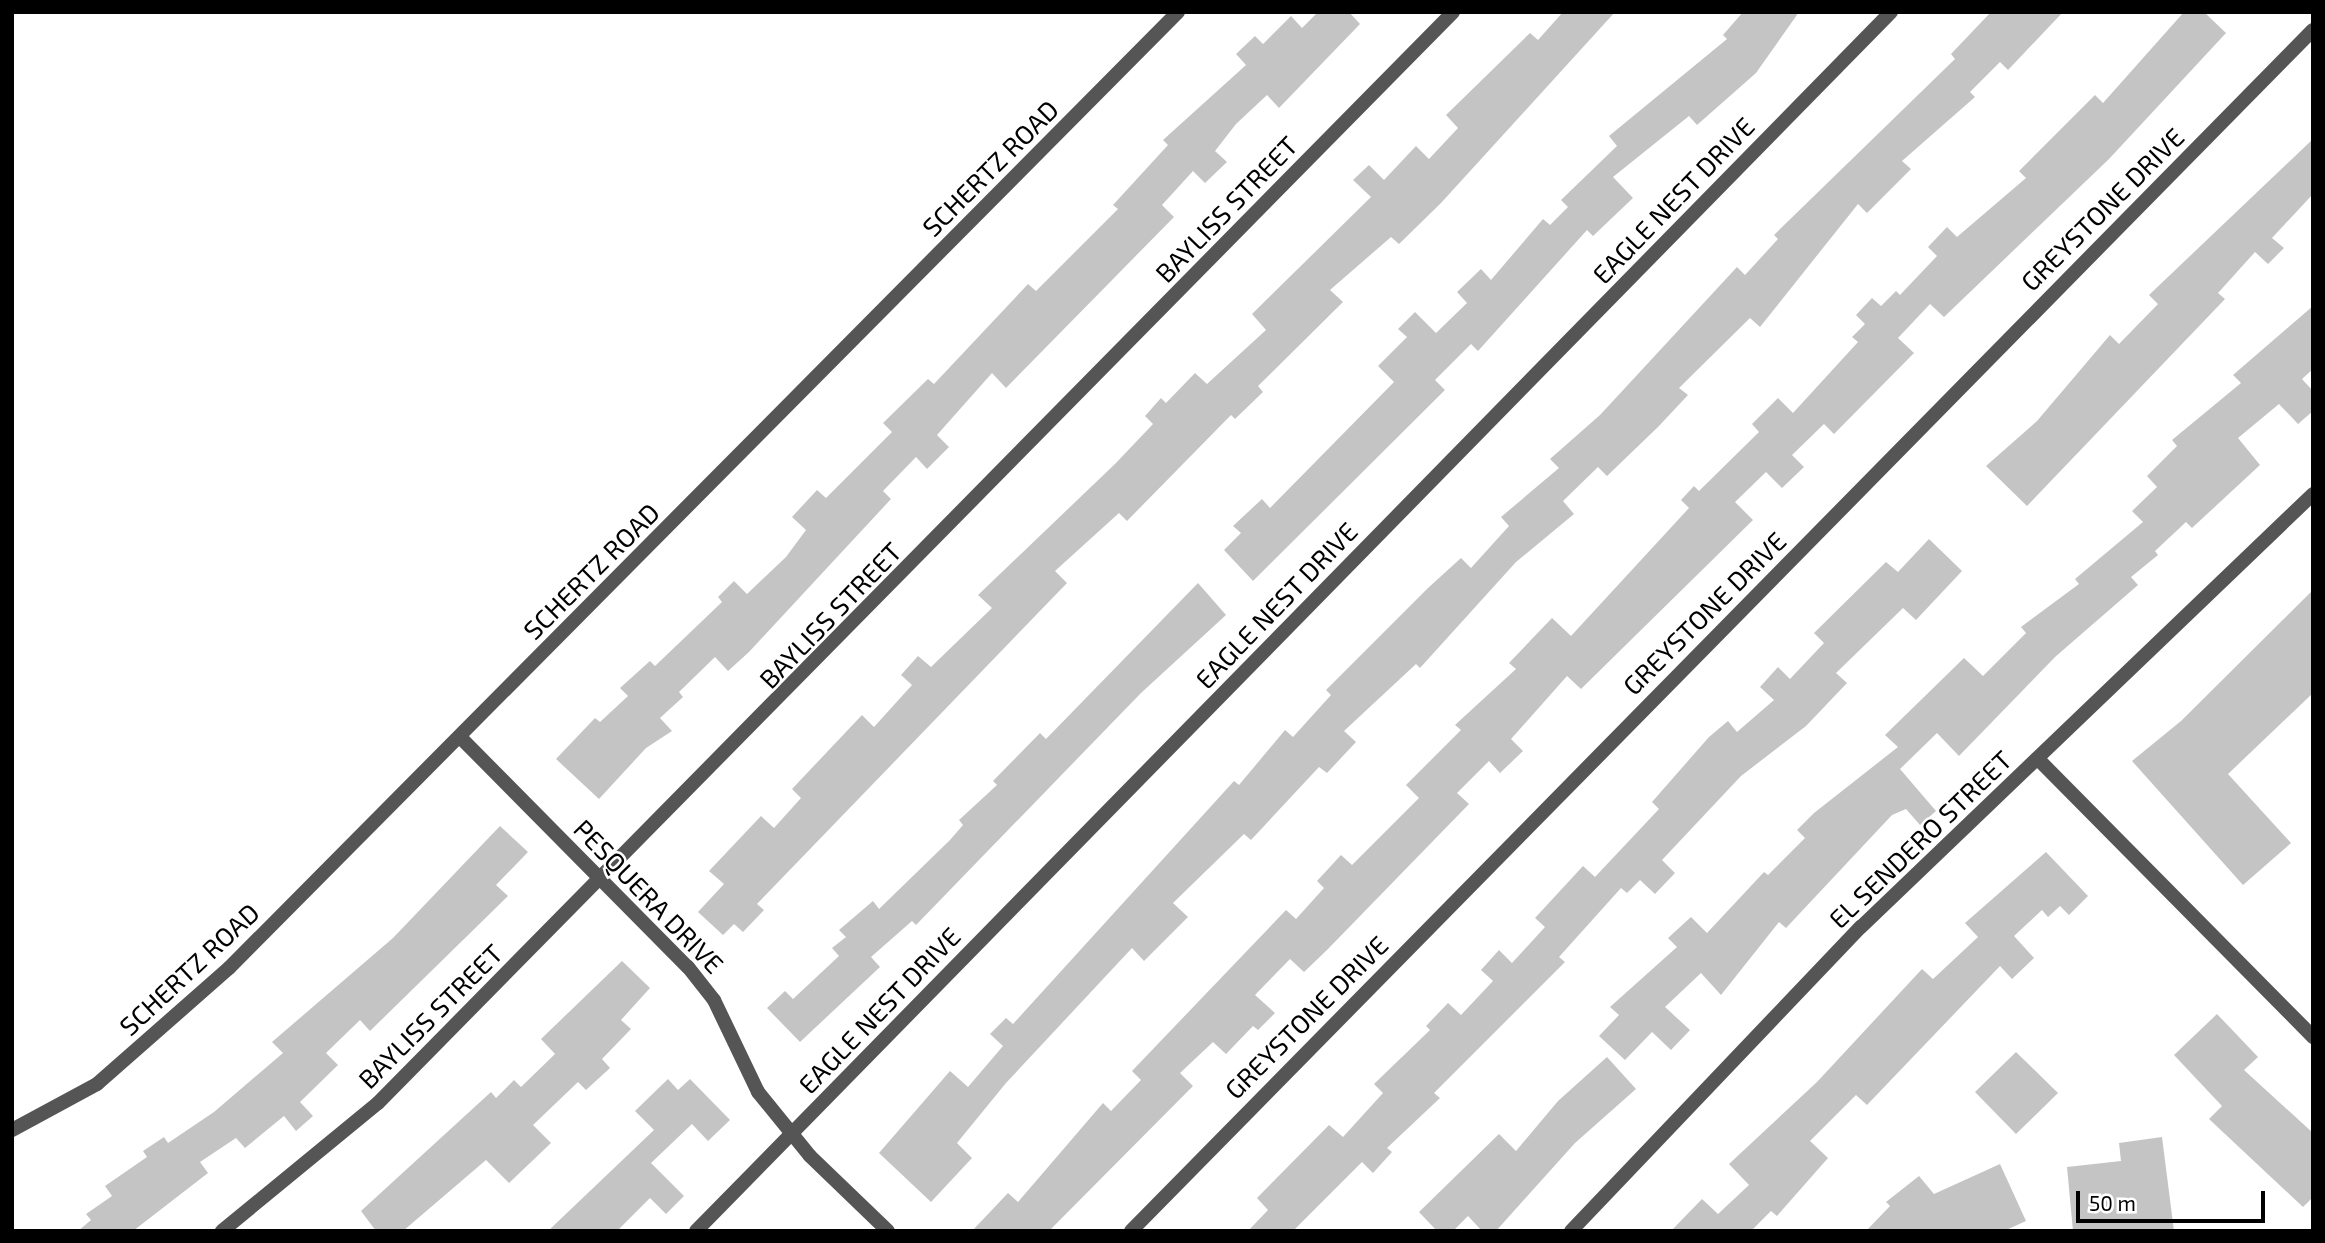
<!DOCTYPE html>
<html>
<head>
<meta charset="utf-8">
<style>
  body { margin:0 }
  #map { position:relative; width:2325px; height:1243px; overflow:hidden; background:#fff; font-family:"Exo 2",sans-serif }
  div>[style] { position:absolute }
  .building>* { inset:0; background:#c4c4c4 }
  .minor>* { height:14px; margin:-7px; padding:0 7px; transform-origin:7px; border-radius:7px; background:#555 }
  .tertiary>* { height:14px; margin:-7px; padding:0 7px; transform-origin:7px; border-radius:7px; background:#555 }
  span { translate:-50% -50%; white-space:nowrap; text-align:center; line-height:1.15; -webkit-text-stroke:5px #fff; paint-order:stroke }
  .street-label { font-size:26px; color:#000 }
  .frame { position:absolute; inset:0; border:14px solid #000; pointer-events:none }
  .scale { position:absolute; left:2076px; top:1191px; width:189px; height:32px; box-sizing:border-box; border:4px solid #000; border-top:0; padding-left:9px; font-size:21px; line-height:24px; white-space:nowrap; color:#000; -webkit-text-stroke:5px #fff; paint-order:stroke }
</style>
</head>
<body>
<div id="map">
  <div class="building">
    <i style="clip-path:polygon(1318px 12px,1349px 12px,1360px 24px,1279px 108px,1267px 95px,1236px 124px,1215px 151px,1227px 162px,1205px 183px,1193px 171px,1162px 205px,1174px 217px,1006px 388px,992px 373px,937px 435px,949px 447px,927px 469px,916px 457px,883px 491px,891px 499px,749px 652px,728px 671px,715px 657px,679px 692px,683px 697px,660px 718px,672px 731px,646px 748px,599px 799px,556px 759px,595px 718px,600px 722px,628px 696px,620px 688px,650px 661px,655px 666px,722px 602px,718px 597px,734px 581px,747px 594px,786px 557px,806px 530px,792px 517px,817px 490px,826px 498px,892px 432px,883px 423px,928px 379px,934px 384px,1028px 284px,1036px 291px,1118px 209px,1113px 205px,1168px 145px,1163px 140px,1246px 65px,1236px 54px,1255px 36px,1263px 44px,1291px 16px,1302px 28px)"></i>
    <i style="clip-path:polygon(1563px 12px,1615px 12px,1441px 203px,1399px 244px,1391px 237px,1330px 290px,1343px 302px,1258px 386px,1263px 392px,1235px 419px,1231px 415px,1127px 521px,1119px 513px,1055px 571px,1067px 583px,757px 904px,764px 910px,743px 932px,734px 924px,723px 935px,698px 912px,724px 884px,709px 871px,761px 816px,774px 828px,801px 798px,792px 789px,862px 715px,874px 727px,912px 685px,901px 675px,918px 656px,931px 667px,992px 608px,978px 595px,1116px 463px,1153px 424px,1145px 416px,1161px 398px,1166px 403px,1195px 373px,1207px 384px,1266px 330px,1252px 314px,1371px 197px,1353px 180px,1369px 165px,1384px 180px,1416px 146px,1429px 159px,1458px 128px,1446px 115px,1530px 33px,1538px 40px)"></i>
    <i style="clip-path:polygon(1743px 12px,1799px 12px,1756px 73px,1697px 125px,1689px 116px,1613px 177px,1633px 198px,1593px 236px,1587px 230px,1478px 351px,1471px 344px,1435px 380px,1445px 390px,1253px 581px,1224px 550px,1241px 533px,1233px 526px,1262px 499px,1270px 508px,1394px 382px,1378px 366px,1407px 337px,1398px 329px,1415px 312px,1436px 333px,1467px 303px,1457px 292px,1481px 269px,1491px 280px,1543px 219px,1550px 225px,1568px 207px,1561px 200px,1617px 146px,1609px 136px,1727px 39px,1723px 35px)"></i>
    <i style="clip-path:polygon(1991px 12px,2063px 12px,2008px 70px,2000px 62px,1970px 92px,1975px 97px,1902px 161px,1911px 169px,1867px 213px,1858px 204px,1760px 327px,1750px 318px,1679px 388px,1688px 395px,1658px 427px,1607px 476px,1598px 467px,1563px 501px,1574px 514px,1516px 562px,1420px 668px,1416px 664px,1344px 731px,1356px 742px,1327px 773px,1319px 767px,1251px 840px,1244px 834px,1173px 903px,1188px 917px,1144px 961px,1132px 948px,1006px 1083px,957px 1143px,972px 1158px,931px 1202px,879px 1153px,950px 1071px,968px 1087px,1003px 1046px,990px 1034px,1006px 1018px,1013px 1024px,1234px 781px,1239px 785px,1285px 730px,1293px 737px,1331px 695px,1326px 690px,1428px 588px,1461px 558px,1471px 568px,1509px 526px,1501px 517px,1559px 468px,1550px 459px,1600px 415px,1737px 267px,1745px 275px,1778px 239px,1774px 235px,1955px 59px,1951px 54px)"></i>
    <i style="clip-path:polygon(2184px 12px,2204px 12px,2226px 33px,2109px 159px,1944px 317px,1930px 304px,1898px 338px,1914px 353px,1834px 434px,1824px 424px,1792px 455px,1804px 467px,1782px 488px,1766px 472px,1735px 502px,1753px 520px,1581px 689px,1567px 676px,1511px 739px,1523px 751px,1500px 773px,1489px 761px,1457px 793px,1469px 804px,1327px 950px,1304px 972px,1290px 959px,1255px 995px,1275px 1013px,1258px 1030px,1253px 1026px,1226px 1054px,1213px 1042px,1180px 1073px,1193px 1086px,1049px 1231px,972px 1231px,1008px 1193px,1018px 1202px,1103px 1103px,1111px 1111px,1141px 1080px,1132px 1071px,1286px 910px,1296px 919px,1324px 888px,1317px 881px,1341px 855px,1352px 865px,1419px 798px,1406px 785px,1461px 730px,1455px 725px,1516px 669px,1509px 663px,1552px 618px,1571px 636px,1689px 508px,1681px 500px,1694px 486px,1699px 491px,1759px 432px,1752px 424px,1778px 398px,1793px 413px,1858px 342px,1852px 337px,1865px 324px,1856px 315px,1872px 298px,1881px 306px,1896px 291px,1900px 295px,1937px 256px,1928px 247px,1947px 227px,1957px 237px,2026px 178px,2019px 171px,2095px 95px,2103px 103px)"></i>
    <i style="clip-path:polygon(2313px 139px,2313px 194px,2272px 238px,2284px 248px,2268px 264px,2255px 252px,2218px 293px,2225px 299px,2027px 506px,1986px 466px,2037px 421px,2110px 335px,2119px 344px,2158px 304px,2149px 295px)"></i>
    <i style="clip-path:polygon(2313px 306px,2313px 369px,2302px 379px,2313px 391px,2313px 411px,2298px 424px,2279px 404px,2238px 438px,2260px 465px,2192px 528px,2186px 522px,2155px 551px,2158px 555px,2131px 577px,2138px 585px,2055px 657px,1959px 756px,1937px 733px,1900px 769px,1936px 811px,1920px 825px,1906px 809px,1892px 815px,1786px 928px,1779px 922px,1721px 995px,1701px 973px,1665px 1007px,1690px 1030px,1671px 1050px,1652px 1032px,1625px 1060px,1599px 1036px,1619px 1015px,1610px 1007px,1677px 947px,1668px 938px,1691px 917px,1707px 933px,1764px 872px,1768px 875px,1805px 838px,1797px 830px,1814px 813px,1898px 747px,1885px 735px,1964px 658px,1983px 676px,2026px 633px,2021px 627px,2079px 584px,2075px 579px,2143px 522px,2132px 511px,2157px 487px,2147px 476px,2177px 446px,2172px 440px,2241px 383px,2233px 375px)"></i>
    <i style="clip-path:polygon(1929px 539px,1962px 571px,1916px 620px,1903px 608px,1836px 673px,1847px 683px,1806px 726px,1741px 776px,1662px 860px,1675px 873px,1655px 894px,1640px 880px,1627px 893px,1621px 888px,1559px 957px,1565px 962px,1434px 1093px,1440px 1098px,1387px 1148px,1392px 1152px,1373px 1173px,1362px 1162px,1293px 1231px,1248px 1231px,1268px 1210px,1257px 1198px,1329px 1125px,1343px 1137px,1383px 1093px,1374px 1084px,1430px 1030px,1426px 1026px,1448px 1003px,1461px 1015px,1493px 981px,1481px 970px,1499px 950px,1512px 963px,1545px 927px,1535px 918px,1583px 866px,1595px 877px,1659px 809px,1652px 802px,1709px 737px,1728px 721px,1737px 732px,1774px 700px,1760px 687px,1778px 667px,1790px 679px,1824px 643px,1814px 633px,1886px 562px,1898px 572px)"></i>
    <i style="clip-path:polygon(1198px 583px,1226px 615px,1141px 693px,916px 925px,912px 921px,871px 957px,880px 967px,800px 1042px,767px 1008px,785px 991px,793px 999px,839px 956px,832px 948px,846px 937px,839px 930px,873px 901px,879px 909px,950px 840px,963px 825px,959px 820px,997px 785px,993px 781px,1040px 733px,1046px 739px)"></i>
    <i style="clip-path:polygon(2313px 590px,2313px 693px,2228px 774px,2291px 843px,2243px 885px,2132px 761px,2181px 721px)"></i>
    <i style="clip-path:polygon(500px 826px,528px 852px,496px 885px,508px 896px,370px 1031px,360px 1020px,326px 1053px,338px 1065px,300px 1102px,313px 1116px,296px 1131px,284px 1116px,245px 1148px,236px 1138px,200px 1162px,208px 1173px,133px 1231px,78px 1231px,91px 1220px,86px 1214px,112px 1196px,105px 1186px,147px 1157px,143px 1151px,164px 1137px,168px 1143px,214px 1112px,283px 1053px,272px 1042px,393px 938px)"></i>
    <i style="clip-path:polygon(2046px 852px,2088px 896px,2069px 915px,2060px 906px,2048px 917px,2042px 910px,2014px 936px,2034px 958px,2012px 979px,2000px 966px,1867px 1105px,1856px 1095px,1810px 1141px,1828px 1158px,1777px 1216px,1771px 1211px,1751px 1231px,1671px 1231px,1702px 1199px,1718px 1214px,1749px 1185px,1729px 1164px,1817px 1082px,1922px 969px,1933px 979px,1978px 937px,1965px 923px)"></i>
    <i style="clip-path:polygon(622px 961px,650px 988px,621px 1020px,631px 1029px,602px 1059px,610px 1068px,586px 1090px,578px 1082px,533px 1125px,551px 1143px,509px 1183px,486px 1160px,403px 1231px,376px 1231px,361px 1211px,491px 1092px,496px 1098px,514px 1080px,521px 1087px,555px 1054px,541px 1039px)"></i>
    <i style="clip-path:polygon(2217px 1014px,2258px 1057px,2244px 1070px,2313px 1133px,2313px 1197px,2303px 1207px,2209px 1119px,2222px 1106px,2174px 1055px)"></i>
    <i style="clip-path:polygon(2016px 1052px,2058px 1093px,2016px 1134px,1975px 1092px)"></i>
    <i style="clip-path:polygon(1607px 1057px,1636px 1089px,1575px 1143px,1496px 1231px,1482px 1231px,1468px 1216px,1453px 1231px,1437px 1231px,1419px 1212px,1499px 1134px,1516px 1151px,1558px 1101px)"></i>
    <i style="clip-path:polygon(668px 1079px,678px 1090px,690px 1079px,730px 1120px,708px 1141px,692px 1124px,651px 1163px,684px 1196px,666px 1214px,650px 1198px,617px 1231px,548px 1231px,654px 1130px,635px 1111px)"></i>
    <i style="clip-path:polygon(2162px 1137px,2174px 1231px,2073px 1231px,2067px 1167px,2121px 1161px,2119px 1143px)"></i>
    <i style="clip-path:polygon(2000px 1164px,2026px 1221px,2004px 1231px,1866px 1231px,1890px 1206px,1886px 1202px,1919px 1176px,1934px 1194px)"></i>
  </div>
  <div class="minor">
    <i style="left:460px;top:737px;width:324px;rotate:45.3deg"></i>
    <i style="left:688px;top:967px;width:42px;rotate:51.8deg"></i>
    <i style="left:714px;top:1000px;width:102px;rotate:64.4deg"></i>
    <i style="left:758px;top:1092px;width:82px;rotate:50.9deg"></i>
    <i style="left:810px;top:1156px;width:108px;rotate:43.9deg"></i>
    <i style="left:2039px;top:760px;width:390px;rotate:45.3deg"></i>
    <i style="left:222px;top:1231px;width:202px;rotate:-39.4deg"></i>
    <i style="left:378px;top:1103px;width:1532px;rotate:-45.42deg"></i>
    <i style="left:696px;top:1231px;width:1707px;rotate:-45.57deg"></i>
    <i style="left:1131px;top:1231px;width:1685px;rotate:-45.46deg"></i>
    <i style="left:1571px;top:1231px;width:420px;rotate:-46.4deg"></i>
    <i style="left:1861px;top:927px;width:626px;rotate:-43.77deg"></i>
  </div>
  <div class="tertiary">
    <i style="left:12px;top:1130px;width:97px;rotate:-28.4deg"></i>
    <i style="left:97px;top:1084px;width:176px;rotate:-41.3deg"></i>
    <i style="left:229px;top:968px;width:1347px;rotate:-45.21deg"></i>
  </div>
  <div class="street-label">
    <span style="left:990px;top:168px;rotate:-45deg">SCHERTZ ROAD</span>
    <span style="left:1673px;top:200px;rotate:-46deg">EAGLE NEST DRIVE</span>
    <span style="left:1226px;top:209px;rotate:-46deg">BAYLISS STREET</span>
    <span style="left:2102px;top:209px;rotate:-45deg">GREYSTONE DRIVE</span>
    <span style="left:591px;top:571px;rotate:-45deg">SCHERTZ ROAD</span>
    <span style="left:1276px;top:605px;rotate:-46deg">EAGLE NEST DRIVE</span>
    <span style="left:1704px;top:613px;rotate:-45deg">GREYSTONE DRIVE</span>
    <span style="left:830px;top:615px;rotate:-46deg">BAYLISS STREET</span>
    <span style="left:1920px;top:839px;rotate:-44deg">EL SENDERO STREET</span>
    <span style="left:649px;top:896px;rotate:46deg">PESQUERA DRIVE</span>
    <span style="left:189px;top:969px;rotate:-43deg">SCHERTZ ROAD</span>
    <span style="left:879px;top:1010px;rotate:-46deg">EAGLE NEST DRIVE</span>
    <span style="left:430px;top:1016px;rotate:-45deg">BAYLISS STREET</span>
    <span style="left:1306px;top:1017px;rotate:-45deg">GREYSTONE DRIVE</span>
  </div>
  <div class="frame"></div>
  <div class="scale">50 m</div>
</div>
</body>
</html>
